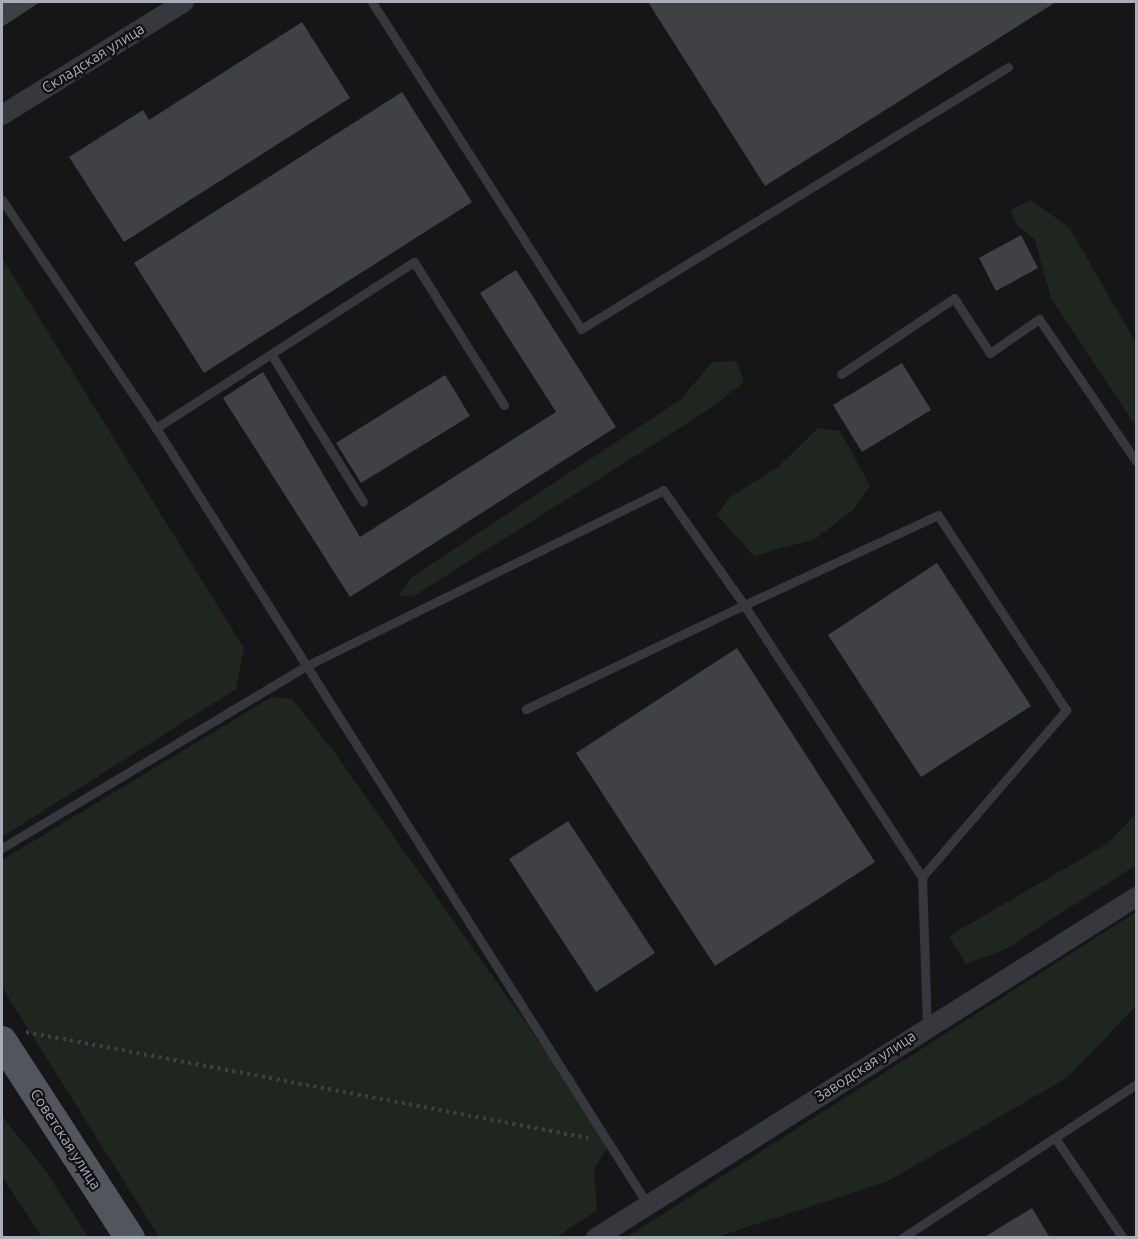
<!DOCTYPE html>
<html>
<head>
<meta charset="utf-8">
<style>
  body { margin:0 }
  #map { position:relative; width:1138px; height:1239px; overflow:hidden; background:#161618; font-family:Ubuntu,sans-serif }
  div>[style] { position:absolute }
  .green>* { inset:0; background:#1e261f }
  .building>* { inset:0; background:#404145 }
  .path>* { height:4px; margin-top:-2px; transform-origin:0; background:repeating-linear-gradient(90deg,#3d3f44 0 3px,transparent 0 7.5px) }
  .service>* { height:9px; margin:-4.5px; padding:0 4.5px; transform-origin:4.5px; border-radius:4.5px; background:#37383d }
  .minor>* { height:20px; margin:-10px; padding:0 10px; transform-origin:10px; border-radius:10px; background:#37383d }
  .primary>* { height:30px; margin:-15px; padding:0 15px; transform-origin:15px; border-radius:15px; background:#53555c }
  span { translate:-50% -50%; white-space:nowrap; text-align:center; line-height:1.15; -webkit-text-stroke:4.5px #111113; paint-order:stroke }
  .street-label { font-size:15px; color:#a8adb8 }
  .frame { position:absolute; inset:0; border:3px solid #a8adb8; pointer-events:none }
</style>
</head>
<body>
<div id="map">
  <div class="green">
    <i style="clip-path:polygon(1030px 200px,1069px 227px,1136px 343px,1136px 427px,1051px 298px,1035px 240px,1016px 224px,1011px 210px)"></i>
    <i style="clip-path:polygon(2px 258px,244px 648px,236px 689px,2px 837px)"></i>
    <i style="clip-path:polygon(737px 361px,744px 382px,708px 410px,412px 597px,398px 595px,413px 576px,680px 400px,712px 362px)"></i>
    <i style="clip-path:polygon(818px 428px,840px 431px,870px 486px,854px 509px,815px 539px,754px 556px,717px 515px,731px 496px,778px 467px)"></i>
    <i style="clip-path:polygon(272px 697px,292px 699px,332px 749px,610px 1142px,594px 1170px,597px 1210px,557px 1237px,159px 1237px,2px 987px,2px 860px)"></i>
    <i style="clip-path:polygon(1136px 814px,1136px 865px,1004px 950px,966px 964px,949px 936px,1107px 844px)"></i>
    <i style="clip-path:polygon(1136px 912px,1136px 1006px,1067px 1078px,888px 1181px,717px 1237px,627px 1237px)"></i>
    <i style="clip-path:polygon(2px 1116px,43px 1167px,88px 1237px,42px 1237px,2px 1176px)"></i>
  </div>
  <div class="building">
    <i style="clip-path:polygon(2px 2px,40px 2px,2px 27px)"></i>
    <i style="clip-path:polygon(648px 2px,1056px 2px,765px 186px)"></i>
    <i style="clip-path:polygon(302px 22px,350px 98px,124px 242px,69px 157px,143px 110px,149px 120px)"></i>
    <i style="clip-path:polygon(402px 92px,472px 202px,204px 373px,134px 263px)"></i>
    <i style="clip-path:polygon(1021px 235px,1038px 268px,996px 291px,979px 258px)"></i>
    <i style="clip-path:polygon(516px 270px,616px 427px,350px 597px,223px 398px,263px 372px,360px 537px,556px 412px,480px 293px)"></i>
    <i style="clip-path:polygon(902px 363px,931px 410px,862px 452px,833px 405px)"></i>
    <i style="clip-path:polygon(445px 375px,470px 416px,361px 483px,336px 443px)"></i>
    <i style="clip-path:polygon(937px 563px,1031px 706px,921px 777px,828px 635px)"></i>
    <i style="clip-path:polygon(737px 648px,875px 862px,715px 966px,576px 753px)"></i>
    <i style="clip-path:polygon(568px 821px,655px 953px,596px 992px,509px 859px)"></i>
    <i style="clip-path:polygon(1032px 1208px,1050px 1238px,983px 1238px)"></i>
  </div>
  <div class="path">
    <i style="left:26px;top:1032px;width:572px;rotate:10.68deg"></i>
  </div>
  <div class="service">
    <i style="left:372px;top:2px;width:388px;rotate:57.4deg"></i>
    <i style="left:581px;top:329px;width:501px;rotate:-31.53deg"></i>
    <i style="left:2px;top:200px;width:275px;rotate:56deg"></i>
    <i style="left:156px;top:428px;width:920px;rotate:57.66deg"></i>
    <i style="left:271px;top:354px;width:174px;rotate:58.1deg"></i>
    <i style="left:841px;top:374px;width:136px;rotate:-33.9deg"></i>
    <i style="left:954px;top:298px;width:66px;rotate:56.8deg"></i>
    <i style="left:990px;top:353px;width:60px;rotate:-34.8deg"></i>
    <i style="left:1039px;top:319px;width:172px;rotate:55.7deg"></i>
    <i style="left:156px;top:428px;width:307px;rotate:-32.8deg"></i>
    <i style="left:414px;top:262px;width:169px;rotate:57.8deg"></i>
    <i style="left:2px;top:848px;width:357px;rotate:-30.9deg"></i>
    <i style="left:308px;top:665px;width:396px;rotate:-26.2deg"></i>
    <i style="left:663px;top:490px;width:141px;rotate:54.8deg"></i>
    <i style="left:744px;top:605px;width:242px;rotate:154.5deg"></i>
    <i style="left:922px;top:877px;width:221px;rotate:-49.2deg"></i>
    <i style="left:1066px;top:710px;width:233px;rotate:-123.3deg"></i>
    <i style="left:938px;top:515px;width:214px;rotate:155.1deg"></i>
    <i style="left:744px;top:605px;width:325px;rotate:56.8deg"></i>
    <i style="left:922px;top:877px;width:149px;rotate:88.1deg"></i>
    <i style="left:1055px;top:1138px;width:121px;rotate:55.8deg"></i>
    <i style="left:902px;top:1238px;width:280px;rotate:-33.3deg"></i>
  </div>
  <div class="minor">
    <i style="left:2px;top:115px;width:214px;rotate:-31.8deg"></i>
    <i style="left:596px;top:1238px;width:639px;rotate:-32.27deg"></i>
  </div>
  <div class="primary">
    <i style="left:2px;top:1041px;width:235px;rotate:57deg"></i>
  </div>
  <div class="street-label">
    <span style="left:93px;top:58px;rotate:-32deg">Складская улица</span>
    <span style="left:865px;top:1066px;rotate:-33deg">Заводская улица</span>
    <span style="left:66px;top:1139px;rotate:57deg">Советская улица</span>
  </div>
  <div class="frame"></div>
</div>
</body>
</html>
